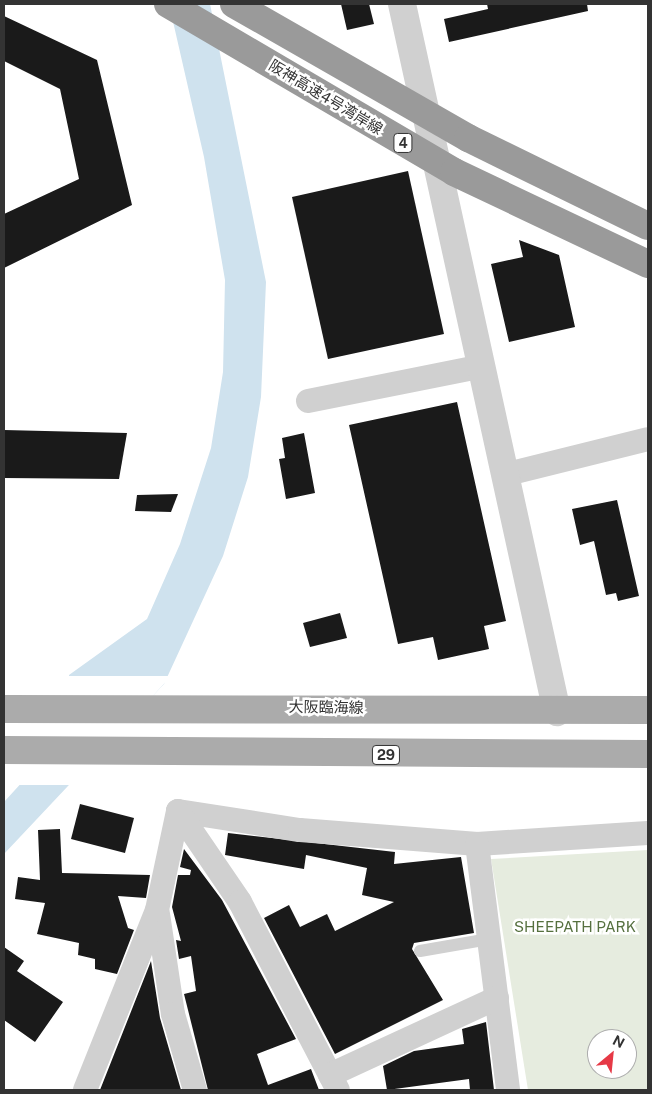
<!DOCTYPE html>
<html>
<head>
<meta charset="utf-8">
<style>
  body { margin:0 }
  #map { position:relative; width:652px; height:1094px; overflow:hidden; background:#fff; font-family:"Public Sans","Noto Sans JP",sans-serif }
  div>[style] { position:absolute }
  .green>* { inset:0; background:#e6ecdf }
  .water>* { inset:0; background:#cfe2ee }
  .pier>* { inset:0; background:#fff }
  .building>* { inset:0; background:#1a1a1a }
  .service>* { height:12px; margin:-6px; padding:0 6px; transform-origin:6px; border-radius:6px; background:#d0d0d0 }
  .minor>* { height:24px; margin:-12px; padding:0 12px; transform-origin:12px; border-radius:12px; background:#d0d0d0 }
  .tertiary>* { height:28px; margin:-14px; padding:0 14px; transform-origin:14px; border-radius:14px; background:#d0d0d0 }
  .primary>* { height:28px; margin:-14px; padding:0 14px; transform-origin:14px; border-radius:14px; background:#ababab }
  .motorway-bridge>* { height:28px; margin:-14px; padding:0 14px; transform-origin:14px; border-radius:14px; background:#9a9a9a }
  span { translate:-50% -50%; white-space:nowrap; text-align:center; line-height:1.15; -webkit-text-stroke:5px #fff; paint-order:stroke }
  .shield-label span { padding:1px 4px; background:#fff; border:1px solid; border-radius:4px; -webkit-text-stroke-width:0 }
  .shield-label { font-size:14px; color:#333; font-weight:700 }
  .street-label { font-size:15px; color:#333 }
  .park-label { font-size:15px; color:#56703f }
  .frame { position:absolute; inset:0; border:5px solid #333; pointer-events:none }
  .north { position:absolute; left:587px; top:1029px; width:50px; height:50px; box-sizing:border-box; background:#fff; border:1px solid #adadad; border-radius:50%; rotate:28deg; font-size:14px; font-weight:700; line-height:20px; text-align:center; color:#333 }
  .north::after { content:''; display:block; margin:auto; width:18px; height:22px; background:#e63946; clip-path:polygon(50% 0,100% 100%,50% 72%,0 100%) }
</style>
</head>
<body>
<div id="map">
  <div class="green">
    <i style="clip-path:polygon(evenodd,648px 850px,648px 1090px,528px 1090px,491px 859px,648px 850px,597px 1039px,627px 1039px,627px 1069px,597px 1069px,597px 1039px)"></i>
  </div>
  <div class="water">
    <i style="clip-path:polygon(169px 4px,210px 4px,266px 282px,261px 397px,248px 477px,223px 556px,164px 684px,4px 854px,4px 802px,66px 734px,69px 675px,147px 619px,180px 544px,211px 448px,223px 372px,225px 280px,204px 157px)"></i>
  </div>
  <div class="pier">
    <i style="clip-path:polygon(66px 676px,171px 676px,72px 785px,16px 785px,64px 733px)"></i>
  </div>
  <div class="building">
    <i style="clip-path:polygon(341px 4px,369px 4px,374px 24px,347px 30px)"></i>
    <i style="clip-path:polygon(487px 4px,587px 4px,588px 11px,449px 42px,444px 19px,488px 9px)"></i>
    <i style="clip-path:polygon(4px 16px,97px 60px,132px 205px,4px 268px,4px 214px,79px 179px,60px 89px,4px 61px)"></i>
    <i style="clip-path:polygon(408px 171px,444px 334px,328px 359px,292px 197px)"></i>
    <i style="clip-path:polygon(519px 240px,559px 255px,575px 327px,509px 342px,491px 264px,523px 257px)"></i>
    <i style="clip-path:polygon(457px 402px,506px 621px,484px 626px,489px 649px,438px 660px,433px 637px,398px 644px,349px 425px)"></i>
    <i style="clip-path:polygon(4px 430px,127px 433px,119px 479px,4px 478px)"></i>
    <i style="clip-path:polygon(304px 433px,315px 493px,286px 499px,279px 459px,285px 458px,282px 438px)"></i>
    <i style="clip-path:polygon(178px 494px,171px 512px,135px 511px,137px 495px)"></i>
    <i style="clip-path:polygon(617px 500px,639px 596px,618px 601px,616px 593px,606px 595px,594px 541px,580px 545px,572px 509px)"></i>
    <i style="clip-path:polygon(340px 613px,347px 638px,310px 647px,303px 623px)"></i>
    <i style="clip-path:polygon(80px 804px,134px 818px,125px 853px,71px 839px)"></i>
    <i style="clip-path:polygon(60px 829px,62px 873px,150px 875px,146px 898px,118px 896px,128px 928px,134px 930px,117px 974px,95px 969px,95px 959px,78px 955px,79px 943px,37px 934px,45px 903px,15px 899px,18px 877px,40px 880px,38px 830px)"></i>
    <i style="clip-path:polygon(228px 833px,395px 852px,394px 864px,461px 857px,474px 933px,414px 943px,412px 949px,443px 1000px,335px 1054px,264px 918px,289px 905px,300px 927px,327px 914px,335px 931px,394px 902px,362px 895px,367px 868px,306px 855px,304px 869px,225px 855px)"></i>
    <i style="clip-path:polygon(184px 849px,222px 900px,296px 1039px,257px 1054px,268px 1085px,311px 1069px,319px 1090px,208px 1090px,184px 994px,196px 991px,191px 956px,179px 959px,176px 940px,181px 941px,172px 907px,178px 875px,190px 875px,191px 870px,180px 867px)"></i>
    <i style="clip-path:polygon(4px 947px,24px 961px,17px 971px,63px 1002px,35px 1042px,4px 1020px)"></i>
    <i style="clip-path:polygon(151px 961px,160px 1018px,181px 1090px,100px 1090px)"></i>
    <i style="clip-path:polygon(486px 1022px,494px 1090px,470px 1090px,469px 1079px,387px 1090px,383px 1066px,414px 1051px,464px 1044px,462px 1029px)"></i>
  </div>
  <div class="service">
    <i style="left:420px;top:951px;width:70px;rotate:-9.9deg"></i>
  </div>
  <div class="minor">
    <i style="left:308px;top:401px;width:178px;rotate:-11.3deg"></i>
    <i style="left:507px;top:474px;width:145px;rotate:-13.9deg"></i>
    <i style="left:178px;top:811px;width:123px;rotate:8.9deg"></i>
    <i style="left:300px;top:830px;width:178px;rotate:4.5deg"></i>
    <i style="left:477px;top:844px;width:171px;rotate:-3.7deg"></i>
    <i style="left:178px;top:811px;width:110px;rotate:55.7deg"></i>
    <i style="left:240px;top:902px;width:212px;rotate:62.5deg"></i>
    <i style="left:477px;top:844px;width:248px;rotate:82.8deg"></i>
    <i style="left:158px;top:914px;width:101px;rotate:81.5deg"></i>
    <i style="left:173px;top:1014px;width:79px;rotate:73.9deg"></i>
    <i style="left:330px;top:1075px;width:184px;rotate:-24.8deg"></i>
    <i style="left:85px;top:1090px;width:194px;rotate:-68.2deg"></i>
    <i style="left:157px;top:910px;width:101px;rotate:-78deg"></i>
  </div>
  <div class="tertiary">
    <i style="left:402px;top:4px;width:725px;rotate:77.65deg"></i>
  </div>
  <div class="primary">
    <i style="left:4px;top:709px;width:644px;rotate:0.09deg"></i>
    <i style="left:4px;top:750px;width:644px;rotate:0.36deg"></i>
  </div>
  <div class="motorway-bridge">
    <i style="left:168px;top:4px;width:332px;rotate:30.4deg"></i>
    <i style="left:454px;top:172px;width:215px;rotate:25.4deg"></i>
    <i style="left:234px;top:4px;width:270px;rotate:29.8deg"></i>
    <i style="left:468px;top:138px;width:200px;rotate:26.1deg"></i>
  </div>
  <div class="shield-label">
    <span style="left:403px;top:143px">4</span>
    <span style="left:386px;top:755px">29</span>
  </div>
  <div class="street-label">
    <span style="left:326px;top:97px;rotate:31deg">阪神高速4号湾岸線</span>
    <span style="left:326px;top:707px;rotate:1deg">大阪臨海線</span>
  </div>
  <div class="park-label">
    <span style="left:575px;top:927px">SHEEPATH PARK</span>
  </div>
  <div class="frame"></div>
  <div class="north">N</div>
</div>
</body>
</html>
